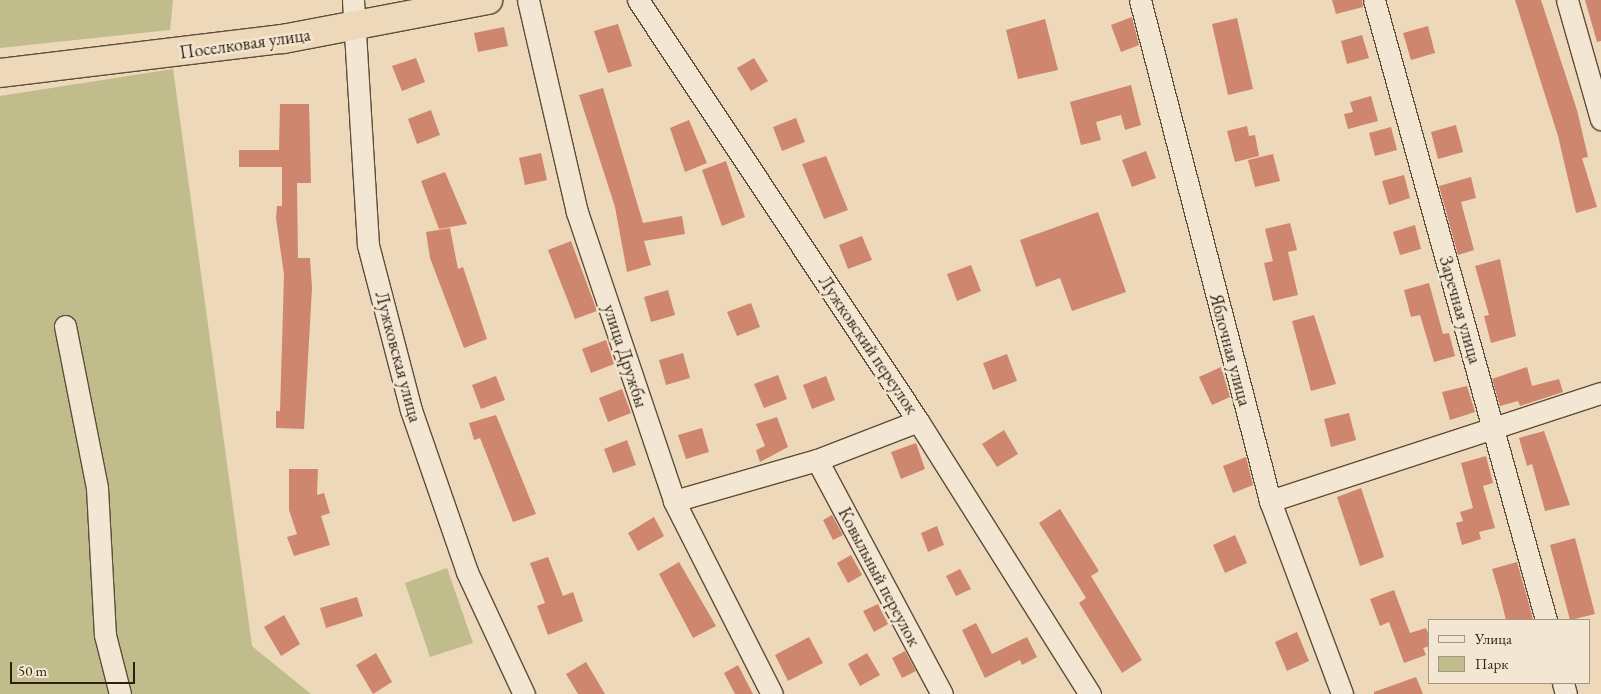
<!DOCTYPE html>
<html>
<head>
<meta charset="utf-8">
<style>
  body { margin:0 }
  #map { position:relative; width:1601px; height:694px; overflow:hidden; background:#edd8ba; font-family:"EB Garamond",serif }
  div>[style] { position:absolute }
  .green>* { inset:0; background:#c0bc8b }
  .building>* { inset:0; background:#cf866e }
  .roads { filter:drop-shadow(1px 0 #5e4d39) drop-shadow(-1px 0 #5e4d39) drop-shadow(0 1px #5e4d39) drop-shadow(0 -1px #5e4d39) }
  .minor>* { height:21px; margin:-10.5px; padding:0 10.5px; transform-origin:10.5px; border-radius:10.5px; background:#f3e6d2 }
  .highway>* { height:28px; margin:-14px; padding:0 14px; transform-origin:14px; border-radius:14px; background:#edd8ba }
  span { translate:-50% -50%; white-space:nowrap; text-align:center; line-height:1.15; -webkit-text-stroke:5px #f3e6d2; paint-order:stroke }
  .street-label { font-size:18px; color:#2e1f0e }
  .legend { position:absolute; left:1428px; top:619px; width:162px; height:65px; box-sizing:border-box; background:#f3e6d2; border:1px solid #a49684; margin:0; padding:6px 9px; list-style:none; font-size:15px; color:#2e1f0e }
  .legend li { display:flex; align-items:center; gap:10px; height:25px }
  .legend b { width:25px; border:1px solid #a49684 }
  .scale { position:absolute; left:10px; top:662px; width:125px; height:22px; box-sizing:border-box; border:2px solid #2e1f0e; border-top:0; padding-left:6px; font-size:15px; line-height:18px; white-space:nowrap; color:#2e1f0e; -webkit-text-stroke:4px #f3e6d2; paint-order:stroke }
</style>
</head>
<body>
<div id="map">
  <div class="green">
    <i style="clip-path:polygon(0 0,173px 0,170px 30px,0 48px)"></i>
    <i style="clip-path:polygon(173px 69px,252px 646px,311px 694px,0 694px,0 96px)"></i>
    <i style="clip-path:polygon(447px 568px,473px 643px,430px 657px,405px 583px)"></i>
  </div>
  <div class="building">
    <i style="clip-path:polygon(1332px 0,1362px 0,1363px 7px,1336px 14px)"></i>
    <i style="clip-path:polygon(1515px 0,1541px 0,1577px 110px,1588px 157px,1582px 158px,1597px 207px,1576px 213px,1558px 136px)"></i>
    <i style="clip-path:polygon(1585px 0,1601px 0,1601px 41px,1597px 42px)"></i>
    <i style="clip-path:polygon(1132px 17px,1139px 45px,1121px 52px,1111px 25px)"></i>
    <i style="clip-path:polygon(1237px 18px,1253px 89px,1228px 95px,1212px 24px)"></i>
    <i style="clip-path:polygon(1045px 19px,1058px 70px,1018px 79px,1006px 30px)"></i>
    <i style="clip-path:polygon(618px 24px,632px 66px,608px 73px,594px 31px)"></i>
    <i style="clip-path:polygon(1428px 26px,1435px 53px,1411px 60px,1403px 33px)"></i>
    <i style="clip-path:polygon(504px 27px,508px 46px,478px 52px,474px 33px)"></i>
    <i style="clip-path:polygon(1362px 35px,1369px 58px,1347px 64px,1341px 41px)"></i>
    <i style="clip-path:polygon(416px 58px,425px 82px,402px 91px,392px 66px)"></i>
    <i style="clip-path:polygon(754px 58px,768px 81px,751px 91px,737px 68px)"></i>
    <i style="clip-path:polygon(1131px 85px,1141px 125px,1125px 130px,1121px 115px,1096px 122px,1101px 140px,1081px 145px,1070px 102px)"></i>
    <i style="clip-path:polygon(603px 88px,643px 223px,682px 216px,685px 234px,644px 241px,651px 265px,627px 272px,615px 207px,579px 95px)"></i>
    <i style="clip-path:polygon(1371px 96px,1378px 121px,1348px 129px,1344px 114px,1353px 112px,1350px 102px)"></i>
    <i style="clip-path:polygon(280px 104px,309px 104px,311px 183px,297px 183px,298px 258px,310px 258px,312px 288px,304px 429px,276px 428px,276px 411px,280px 411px,284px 275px,276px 218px,277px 206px,282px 206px,282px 167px,239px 167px,239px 150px,279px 150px)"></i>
    <i style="clip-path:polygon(431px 110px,440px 135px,417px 144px,408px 119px)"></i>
    <i style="clip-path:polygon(796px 118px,805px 142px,782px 151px,773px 127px)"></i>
    <i style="clip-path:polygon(689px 120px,707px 163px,685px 172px,670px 128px)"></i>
    <i style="clip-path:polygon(1456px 125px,1463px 152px,1438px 159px,1431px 132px)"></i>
    <i style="clip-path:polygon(1247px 126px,1249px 136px,1255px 135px,1259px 156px,1235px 162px,1227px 131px)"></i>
    <i style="clip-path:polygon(1391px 127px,1397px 150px,1375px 156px,1369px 133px)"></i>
    <i style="clip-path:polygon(1146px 151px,1156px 178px,1132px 187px,1122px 160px)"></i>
    <i style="clip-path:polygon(541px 153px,547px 180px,525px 185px,519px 158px)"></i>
    <i style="clip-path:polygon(1273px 154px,1280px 181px,1255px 187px,1248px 160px)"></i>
    <i style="clip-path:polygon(826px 156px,848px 210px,824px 219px,802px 164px)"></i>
    <i style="clip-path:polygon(726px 161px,745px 217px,722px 226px,702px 170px)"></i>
    <i style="clip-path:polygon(445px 172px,467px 224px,439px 229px,421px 181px)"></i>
    <i style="clip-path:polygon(1404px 175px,1410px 198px,1389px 205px,1382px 181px)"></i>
    <i style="clip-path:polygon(1471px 177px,1476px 198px,1461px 202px,1474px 250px,1458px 255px,1439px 186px)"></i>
    <i style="clip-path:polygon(1098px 212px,1126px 292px,1072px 311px,1060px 278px,1036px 287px,1020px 240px)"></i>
    <i style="clip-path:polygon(1290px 223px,1297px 250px,1288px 252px,1298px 295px,1273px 301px,1264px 263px,1273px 261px,1265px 229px)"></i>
    <i style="clip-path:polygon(1415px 225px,1421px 249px,1400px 255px,1393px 232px)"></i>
    <i style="clip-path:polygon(450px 228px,458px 269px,463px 267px,487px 339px,464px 348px,430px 258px,426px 232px)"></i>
    <i style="clip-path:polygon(862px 236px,872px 260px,848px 269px,839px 245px)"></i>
    <i style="clip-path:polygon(571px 241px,597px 311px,575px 319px,548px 250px)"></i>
    <i style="clip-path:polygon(1500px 259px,1516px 336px,1491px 343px,1484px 316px,1489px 315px,1475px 266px)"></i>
    <i style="clip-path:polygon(971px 265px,981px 291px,957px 301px,947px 274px)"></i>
    <i style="clip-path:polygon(1429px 283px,1443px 334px,1449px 333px,1455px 356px,1434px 362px,1420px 315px,1411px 317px,1404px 290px)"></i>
    <i style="clip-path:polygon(668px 290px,675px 315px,651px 322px,644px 297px)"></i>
    <i style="clip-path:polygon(751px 303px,760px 327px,737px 336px,727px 312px)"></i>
    <i style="clip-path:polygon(1314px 315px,1336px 384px,1311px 391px,1292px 321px)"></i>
    <i style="clip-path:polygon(606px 340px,614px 364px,591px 373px,582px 349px)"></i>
    <i style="clip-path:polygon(683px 353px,690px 378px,666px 385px,659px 360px)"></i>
    <i style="clip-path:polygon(1007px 354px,1017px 381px,993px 390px,983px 363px)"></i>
    <i style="clip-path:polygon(1221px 367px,1230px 397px,1212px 405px,1199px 377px)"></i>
    <i style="clip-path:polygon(1527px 367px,1532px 386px,1559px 379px,1563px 392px,1520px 406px,1518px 401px,1500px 406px,1492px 379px)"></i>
    <i style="clip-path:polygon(778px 375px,787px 399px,764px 408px,754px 384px)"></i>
    <i style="clip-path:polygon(496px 376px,505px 400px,481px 409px,472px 385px)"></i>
    <i style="clip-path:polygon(826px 376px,835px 400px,812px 409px,803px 385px)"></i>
    <i style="clip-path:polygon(1467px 386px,1475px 412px,1450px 420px,1442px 392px)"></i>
    <i style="clip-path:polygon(622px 389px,631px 413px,608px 422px,599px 398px)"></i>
    <i style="clip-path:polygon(1349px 413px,1356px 440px,1331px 447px,1324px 419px)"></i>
    <i style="clip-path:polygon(496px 415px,536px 514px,513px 522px,480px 438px,474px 440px,469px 423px)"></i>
    <i style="clip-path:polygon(777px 417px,788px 447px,760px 462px,756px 450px,765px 446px,756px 424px)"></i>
    <i style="clip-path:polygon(702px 428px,709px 452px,686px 459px,678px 435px)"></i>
    <i style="clip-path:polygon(1004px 430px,1018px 454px,997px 467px,982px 444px)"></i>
    <i style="clip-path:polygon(1544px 431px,1570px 505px,1545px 511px,1532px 464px,1527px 466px,1519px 438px)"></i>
    <i style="clip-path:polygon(627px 440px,636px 465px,613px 473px,604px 449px)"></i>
    <i style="clip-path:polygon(916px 443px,925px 469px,901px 479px,891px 452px)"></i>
    <i style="clip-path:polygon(1486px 456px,1493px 483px,1483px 486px,1495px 528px,1479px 532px,1481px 539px,1462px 545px,1456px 523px,1463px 521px,1460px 512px,1473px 508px,1461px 463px)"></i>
    <i style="clip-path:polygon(1246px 457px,1253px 485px,1233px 493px,1223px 466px)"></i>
    <i style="clip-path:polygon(289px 469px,318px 469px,317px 495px,324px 493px,330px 513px,321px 516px,330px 545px,294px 556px,287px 537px,297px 534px,289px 510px)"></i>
    <i style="clip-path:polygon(1361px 488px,1384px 557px,1360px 566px,1337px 497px)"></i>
    <i style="clip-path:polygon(1060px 509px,1099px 571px,1091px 576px,1142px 660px,1122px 673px,1079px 603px,1086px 598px,1039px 523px)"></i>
    <i style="clip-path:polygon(832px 515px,843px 535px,833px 540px,823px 520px)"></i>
    <i style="clip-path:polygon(654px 517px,664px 536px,638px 551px,628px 533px)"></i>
    <i style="clip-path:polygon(937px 526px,944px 545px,928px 552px,921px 533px)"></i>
    <i style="clip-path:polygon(1235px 535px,1247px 563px,1225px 573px,1213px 545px)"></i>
    <i style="clip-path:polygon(1575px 538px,1595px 614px,1570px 620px,1550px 545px)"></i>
    <i style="clip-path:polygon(851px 555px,862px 575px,848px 583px,837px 563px)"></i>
    <i style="clip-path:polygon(548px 557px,563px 596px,573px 592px,583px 621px,548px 635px,537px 606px,545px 603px,530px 563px)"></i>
    <i style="clip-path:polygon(679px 562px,716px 626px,693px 638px,659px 574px)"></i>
    <i style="clip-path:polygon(1517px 562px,1529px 604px,1533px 620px,1506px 620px,1500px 596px,1492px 569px)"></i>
    <i style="clip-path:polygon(960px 569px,971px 589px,956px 596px,946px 576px)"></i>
    <i style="clip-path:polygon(1394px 590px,1410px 633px,1426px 628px,1430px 638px,1430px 646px,1423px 648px,1426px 655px,1404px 663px,1389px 622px,1380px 626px,1370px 599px)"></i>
    <i style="clip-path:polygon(357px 597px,363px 616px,326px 628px,320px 608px)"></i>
    <i style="clip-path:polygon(878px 604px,888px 624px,874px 632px,863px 611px)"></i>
    <i style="clip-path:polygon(284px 615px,300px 644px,281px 656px,264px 627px)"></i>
    <i style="clip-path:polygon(976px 623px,992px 654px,1027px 637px,1037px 657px,1022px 665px,1020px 660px,985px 678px,962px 630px)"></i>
    <i style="clip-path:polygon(1297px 632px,1309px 661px,1287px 671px,1275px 642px)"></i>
    <i style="clip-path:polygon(809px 637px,823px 663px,788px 681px,775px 655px)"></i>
    <i style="clip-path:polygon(905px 651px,916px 671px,902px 678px,892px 658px)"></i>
    <i style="clip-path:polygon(376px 653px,392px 682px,373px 694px,356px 665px)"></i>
    <i style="clip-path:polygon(867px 653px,880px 675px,860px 686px,848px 664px)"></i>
    <i style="clip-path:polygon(586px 662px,605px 694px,578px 694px,566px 674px)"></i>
    <i style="clip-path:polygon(738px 665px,753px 694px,735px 694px,724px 673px)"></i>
    <i style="clip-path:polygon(1416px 677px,1423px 694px,1374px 694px,1374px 692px)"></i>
  </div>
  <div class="roads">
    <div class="minor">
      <i style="left:353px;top:0;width:245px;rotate:86.5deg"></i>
      <i style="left:368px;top:245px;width:171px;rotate:75.4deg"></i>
      <i style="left:411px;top:410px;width:171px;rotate:70.9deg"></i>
      <i style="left:467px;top:572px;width:135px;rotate:65deg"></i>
      <i style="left:528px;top:0;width:218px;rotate:77deg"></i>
      <i style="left:577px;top:212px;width:305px;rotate:71.4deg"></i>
      <i style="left:674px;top:501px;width:216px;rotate:63.1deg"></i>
      <i style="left:638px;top:0;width:506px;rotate:56.37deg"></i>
      <i style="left:918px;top:421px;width:323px;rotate:57.8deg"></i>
      <i style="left:1140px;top:0;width:518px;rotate:75.45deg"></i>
      <i style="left:1270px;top:501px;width:206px;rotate:69.5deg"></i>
      <i style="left:1374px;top:0;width:643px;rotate:74.49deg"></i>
      <i style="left:1567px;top:0;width:124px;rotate:74.1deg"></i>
      <i style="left:65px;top:326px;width:165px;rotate:78.8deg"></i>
      <i style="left:97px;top:488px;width:147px;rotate:86.9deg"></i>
      <i style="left:105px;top:635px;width:61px;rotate:75.7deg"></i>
      <i style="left:817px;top:460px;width:265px;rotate:61.9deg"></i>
      <i style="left:674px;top:501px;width:149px;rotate:-16deg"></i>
      <i style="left:817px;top:460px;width:108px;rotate:-21.1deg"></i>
      <i style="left:1270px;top:501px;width:348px;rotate:-18.1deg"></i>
      <i style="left:1563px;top:683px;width:11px;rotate:75deg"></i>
    </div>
    <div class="highway">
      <i style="left:0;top:73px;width:285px;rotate:-6.9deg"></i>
      <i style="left:283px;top:39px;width:209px;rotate:-10.8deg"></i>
    </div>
  </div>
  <div class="street-label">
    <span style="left:245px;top:44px;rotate:-8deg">Поселковая улица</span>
    <span style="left:1460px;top:310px;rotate:74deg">Заречная улица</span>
    <span style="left:868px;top:345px;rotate:56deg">Лужковский переулок</span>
    <span style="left:1230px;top:350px;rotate:75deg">Яблочная улица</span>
    <span style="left:625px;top:356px;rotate:72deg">улица Дружбы</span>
    <span style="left:398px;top:357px;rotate:75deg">Лужковская улица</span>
    <span style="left:879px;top:577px;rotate:62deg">Ковыльный переулок</span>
  </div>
  <ul class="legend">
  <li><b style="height:6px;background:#f3e6d2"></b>Улица</li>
  <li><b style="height:14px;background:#c0bc8b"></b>Парк</li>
  </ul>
  <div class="scale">50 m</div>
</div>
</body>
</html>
